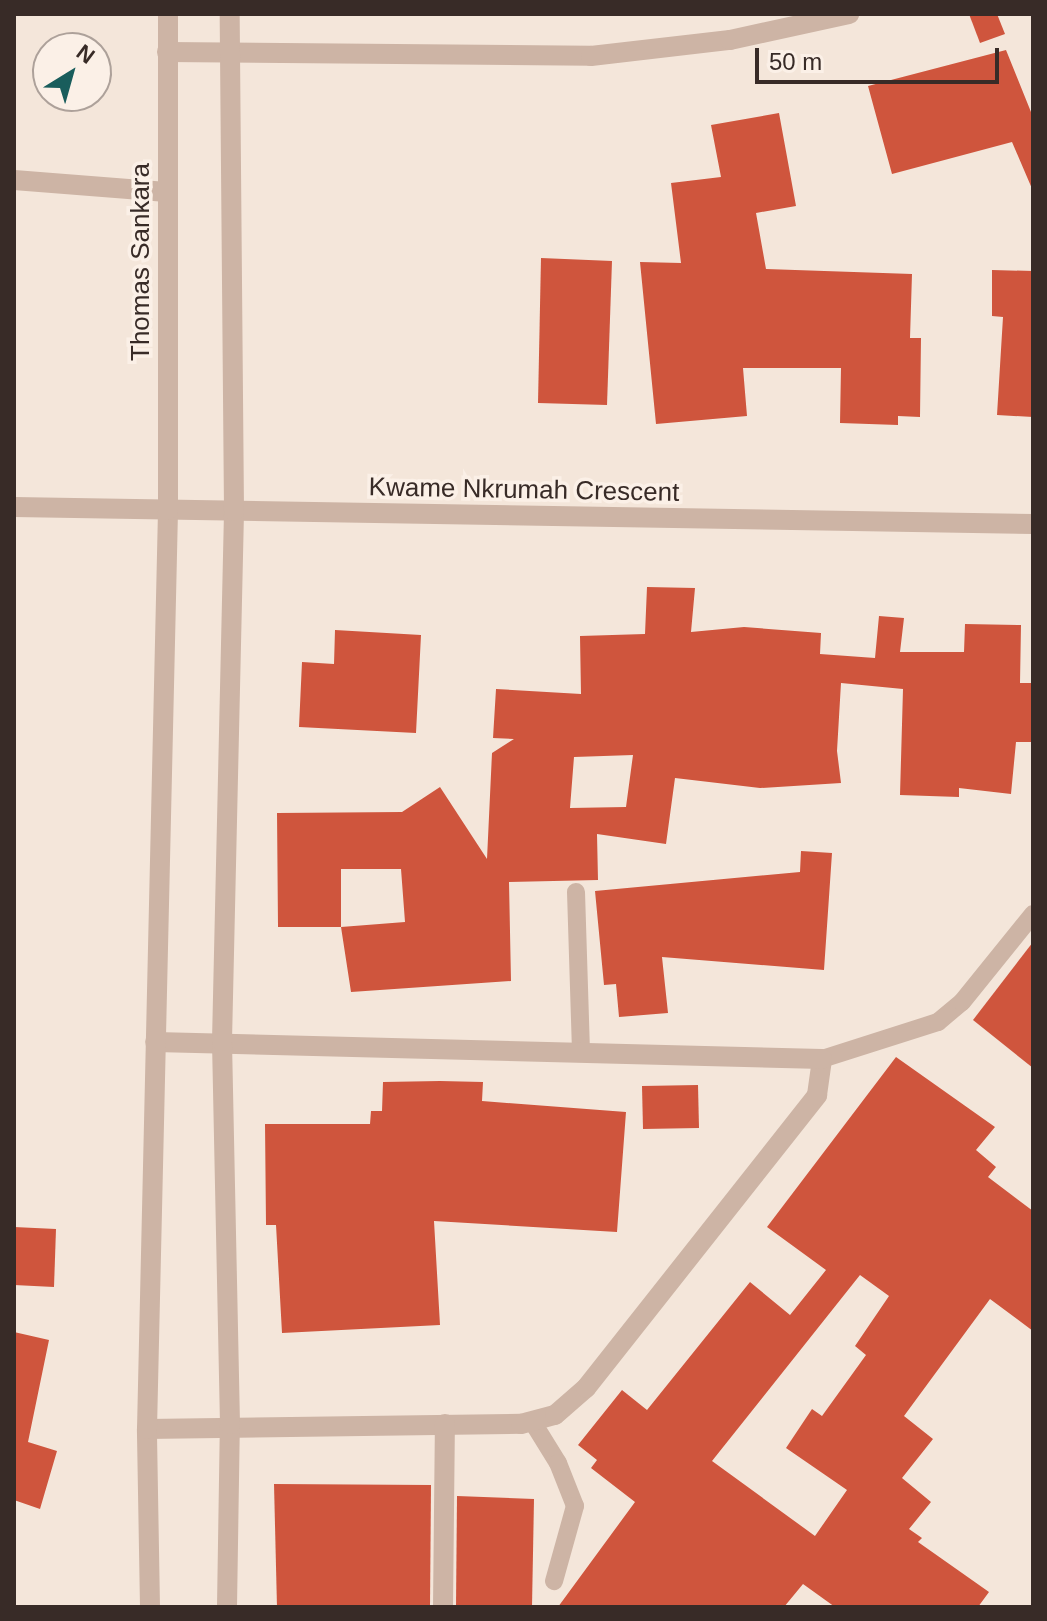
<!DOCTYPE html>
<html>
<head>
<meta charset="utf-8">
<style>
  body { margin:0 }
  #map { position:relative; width:1047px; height:1621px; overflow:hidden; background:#f4e6da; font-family:Arial,sans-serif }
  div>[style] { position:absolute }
  .building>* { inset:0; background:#cf553d }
  .service>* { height:18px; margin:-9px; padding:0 9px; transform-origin:9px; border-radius:9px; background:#cdb4a5 }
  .minor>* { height:20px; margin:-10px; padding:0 10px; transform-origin:10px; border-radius:10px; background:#cdb4a5 }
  span { translate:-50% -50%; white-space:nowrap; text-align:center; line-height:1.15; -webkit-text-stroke:7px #fbf0e7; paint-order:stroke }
  .street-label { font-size:26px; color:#382b27 }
  .frame { position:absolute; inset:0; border:16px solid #382b27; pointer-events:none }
  .north { position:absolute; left:32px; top:32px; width:80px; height:80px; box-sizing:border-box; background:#fbf0e7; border:2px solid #ada19a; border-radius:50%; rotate:37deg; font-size:22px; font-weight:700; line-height:32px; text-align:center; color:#382b27 }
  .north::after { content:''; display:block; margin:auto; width:28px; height:36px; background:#195d5c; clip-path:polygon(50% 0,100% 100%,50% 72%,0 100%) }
  .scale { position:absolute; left:755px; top:48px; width:244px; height:36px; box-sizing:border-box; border:4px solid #382b27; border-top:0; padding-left:10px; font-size:24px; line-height:28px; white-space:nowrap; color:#382b27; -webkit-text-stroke:6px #fbf0e7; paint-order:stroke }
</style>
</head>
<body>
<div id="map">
  <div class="building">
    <i style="clip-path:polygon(969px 14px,997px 14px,1005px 34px,980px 43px)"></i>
    <i style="clip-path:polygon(1006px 50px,1033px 117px,1033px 191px,1012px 142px,892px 174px,868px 86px)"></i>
    <i style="clip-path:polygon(779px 113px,796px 206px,756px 213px,766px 269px,912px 274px,910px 338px,921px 338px,920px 417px,898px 416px,898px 425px,840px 423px,841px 368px,743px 368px,747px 416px,656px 424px,640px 262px,681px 263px,671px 183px,721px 177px,711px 125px)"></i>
    <i style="clip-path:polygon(541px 258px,612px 261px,607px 405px,538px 403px)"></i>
    <i style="clip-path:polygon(992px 270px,1033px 271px,1033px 417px,997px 415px,1003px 317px,992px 316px)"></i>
    <i style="clip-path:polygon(evenodd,647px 587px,695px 588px,691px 632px,744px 627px,821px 633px,820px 654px,875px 658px,879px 616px,904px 618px,900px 652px,964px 652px,965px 624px,1021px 625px,1020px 683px,1031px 683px,1031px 742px,1016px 742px,1011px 794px,959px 788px,959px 797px,900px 795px,903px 689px,841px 683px,837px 751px,841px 783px,760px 788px,675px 778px,666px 844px,597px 834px,598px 880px,509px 882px,511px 981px,351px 992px,341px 927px,405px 922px,401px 869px,341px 869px,341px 927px,278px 927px,277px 813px,402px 812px,440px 787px,487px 859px,492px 753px,514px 739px,493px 738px,496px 689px,581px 694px,580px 636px,645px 634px,647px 587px,633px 755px,626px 807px,570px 808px,574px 757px,633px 755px)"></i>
    <i style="clip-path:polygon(335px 630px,421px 635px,416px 733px,299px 727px,302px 662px,334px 664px)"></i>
    <i style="clip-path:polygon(801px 851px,832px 853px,824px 970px,662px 957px,668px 1013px,619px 1017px,616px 984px,604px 985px,595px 891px,800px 872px)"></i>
    <i style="clip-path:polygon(1033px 942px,1033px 1068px,973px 1020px)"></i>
    <i style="clip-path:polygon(evenodd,896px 1057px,995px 1127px,976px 1150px,996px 1167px,988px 1177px,1033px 1211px,1033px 1331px,990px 1299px,904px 1416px,933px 1439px,902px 1478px,931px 1502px,909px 1529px,922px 1538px,918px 1542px,989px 1592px,978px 1607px,835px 1607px,803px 1584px,784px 1607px,558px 1607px,635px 1502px,591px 1468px,597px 1460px,578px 1445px,622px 1390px,647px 1410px,750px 1282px,790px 1315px,826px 1270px,767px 1227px,896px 1057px,860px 1275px,889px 1296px,855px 1346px,866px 1355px,822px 1416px,812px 1409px,786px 1448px,847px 1490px,815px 1536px,712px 1461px,860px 1275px)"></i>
    <i style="clip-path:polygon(440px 1081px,483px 1082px,482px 1101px,626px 1112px,617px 1232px,434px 1221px,440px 1325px,282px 1333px,276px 1225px,266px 1225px,265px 1124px,370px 1124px,371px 1111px,382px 1111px,383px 1082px)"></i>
    <i style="clip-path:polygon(698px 1085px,699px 1128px,643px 1129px,642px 1086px)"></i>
    <i style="clip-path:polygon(14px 1227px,56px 1229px,54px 1287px,14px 1285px)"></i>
    <i style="clip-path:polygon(14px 1332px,49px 1340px,28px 1442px,57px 1451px,40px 1509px,14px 1500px)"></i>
    <i style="clip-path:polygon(274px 1484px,431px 1485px,430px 1607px,277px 1607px)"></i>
    <i style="clip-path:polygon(457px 1496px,534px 1499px,532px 1607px,456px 1607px)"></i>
  </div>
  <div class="service">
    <i style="left:576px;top:892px;width:160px;rotate:88.2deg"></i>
    <i style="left:822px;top:1059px;width:122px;rotate:-17.7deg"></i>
    <i style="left:938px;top:1022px;width:31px;rotate:-40deg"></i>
    <i style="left:962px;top:1002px;width:113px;rotate:-51.1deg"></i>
    <i style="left:532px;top:1421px;width:49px;rotate:58.2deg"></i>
    <i style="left:558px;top:1463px;width:46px;rotate:68.4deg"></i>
    <i style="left:575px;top:1506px;width:78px;rotate:105.6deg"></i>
  </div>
  <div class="minor">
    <i style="left:167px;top:52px;width:424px;rotate:0.5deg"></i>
    <i style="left:591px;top:56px;width:140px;rotate:-6.6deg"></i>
    <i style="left:730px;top:40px;width:122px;rotate:-12.3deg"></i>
    <i style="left:14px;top:180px;width:153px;rotate:4.5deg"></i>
    <i style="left:14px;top:507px;width:1019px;rotate:0.96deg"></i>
    <i style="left:147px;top:1429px;width:374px;rotate:-0.8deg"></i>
    <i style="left:521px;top:1424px;width:35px;rotate:-15deg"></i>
    <i style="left:555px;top:1415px;width:41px;rotate:-41.1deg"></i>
    <i style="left:586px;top:1388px;width:373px;rotate:-51.7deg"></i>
    <i style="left:817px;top:1095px;width:36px;rotate:-82deg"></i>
    <i style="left:822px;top:1059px;width:667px;rotate:-178.54deg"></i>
    <i style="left:150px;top:1607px;width:178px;rotate:-91deg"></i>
    <i style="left:147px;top:1429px;width:919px;rotate:-88.69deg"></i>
    <i style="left:168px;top:510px;width:496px;rotate:-90deg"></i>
    <i style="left:227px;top:1607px;width:183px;rotate:-89.1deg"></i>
    <i style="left:230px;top:1424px;width:383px;rotate:-91.2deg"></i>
    <i style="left:222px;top:1041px;width:530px;rotate:-88.7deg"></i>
    <i style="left:234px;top:511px;width:497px;rotate:-90.5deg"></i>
    <i style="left:443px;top:1607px;width:183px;rotate:-89.4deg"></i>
  </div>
  <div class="street-label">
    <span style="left:141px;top:262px;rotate:-90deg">Thomas Sankara</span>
    <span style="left:524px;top:490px;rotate:1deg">Kwame Nkrumah Crescent</span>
  </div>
  <div class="frame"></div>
  <div class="north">N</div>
  <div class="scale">50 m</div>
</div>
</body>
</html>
